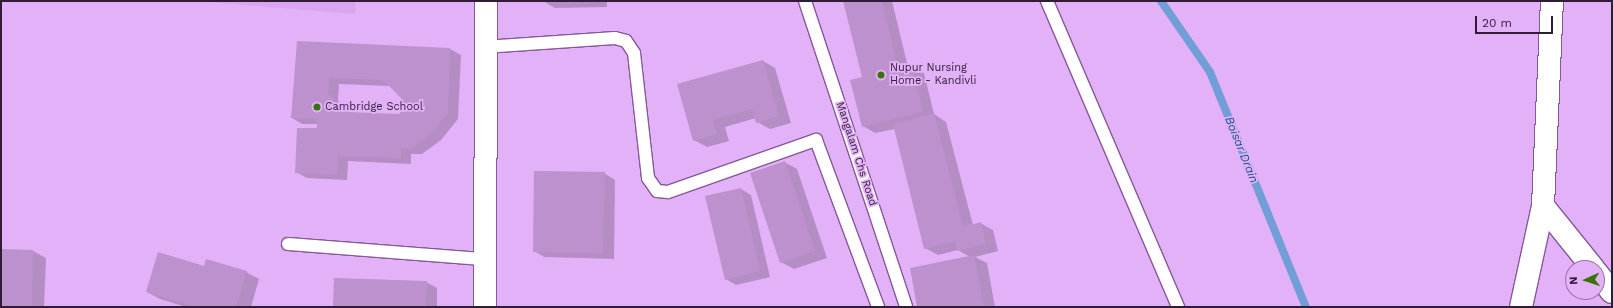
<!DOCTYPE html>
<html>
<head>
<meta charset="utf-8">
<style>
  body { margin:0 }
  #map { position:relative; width:1613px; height:308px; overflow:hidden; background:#e2b1f7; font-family:"Work Sans",sans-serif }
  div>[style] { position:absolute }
  .built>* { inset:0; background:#daa5f0 }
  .shadow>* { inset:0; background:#0003 }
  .stream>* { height:8px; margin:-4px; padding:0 4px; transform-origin:4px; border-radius:4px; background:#729ed8 }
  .building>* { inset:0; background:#bc91ce }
  .roads { filter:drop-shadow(1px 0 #855898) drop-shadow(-1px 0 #855898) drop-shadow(0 1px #855898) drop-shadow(0 -1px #855898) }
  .lane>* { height:12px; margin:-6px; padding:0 6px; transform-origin:6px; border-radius:6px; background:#fff }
  .street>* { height:22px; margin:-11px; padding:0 11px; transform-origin:11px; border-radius:11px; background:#fff }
  .dots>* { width:11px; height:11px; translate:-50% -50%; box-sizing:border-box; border:2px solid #e2b1f7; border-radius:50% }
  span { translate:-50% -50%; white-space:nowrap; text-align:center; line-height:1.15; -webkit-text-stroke:3.5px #e2b1f7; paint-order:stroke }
  .poi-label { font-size:11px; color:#2f1c37 }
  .left { translate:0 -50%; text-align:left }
  .street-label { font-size:11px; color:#2f1c37 }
  .water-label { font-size:12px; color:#144f94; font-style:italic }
  .frame { position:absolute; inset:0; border:2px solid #2f1c37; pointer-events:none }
  .north { position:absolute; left:1565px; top:260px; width:40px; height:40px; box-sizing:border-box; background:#e2b1f7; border:1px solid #9a75aa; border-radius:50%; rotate:267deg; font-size:11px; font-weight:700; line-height:16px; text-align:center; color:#2f1c37 }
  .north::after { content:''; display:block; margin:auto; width:14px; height:18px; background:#387305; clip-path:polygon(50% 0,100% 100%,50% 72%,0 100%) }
  .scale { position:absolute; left:1475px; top:16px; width:78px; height:18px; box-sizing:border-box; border:2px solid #2f1c37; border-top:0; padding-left:5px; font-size:12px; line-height:14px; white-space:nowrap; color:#2f1c37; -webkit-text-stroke:3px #e2b1f7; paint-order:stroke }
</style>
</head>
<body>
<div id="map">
  <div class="built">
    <i style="clip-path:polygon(196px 1px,355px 1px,355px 14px)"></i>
  </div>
  <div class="shadow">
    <i style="clip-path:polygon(543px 1px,607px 1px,607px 7px,555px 8px)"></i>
    <i style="clip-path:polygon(839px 1px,892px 1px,908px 67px,924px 73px,934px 114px,946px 122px,973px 225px,980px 223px,993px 230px,998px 251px,975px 257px,987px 263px,995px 307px,918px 307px,970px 257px,958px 250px,938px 255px,925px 248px,895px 129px,875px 133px,863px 126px,863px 77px,845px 3px)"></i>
    <i style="clip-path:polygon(evenodd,298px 42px,450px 49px,461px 55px,458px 119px,441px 140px,422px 154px,411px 154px,411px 164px,348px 161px,347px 180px,307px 178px,296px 172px,318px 124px,302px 124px,292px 118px,298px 42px,339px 84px,390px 86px,402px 98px,401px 115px,351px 113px,338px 101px,339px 84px)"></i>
    <i style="clip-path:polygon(763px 61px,775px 68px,791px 123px,770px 129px,757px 122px,756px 118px,725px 127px,729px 141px,707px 147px,694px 140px)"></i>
    <i style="clip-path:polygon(784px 162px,797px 169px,827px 258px,794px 269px,781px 262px)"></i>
    <i style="clip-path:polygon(604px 173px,615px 180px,614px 259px,544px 257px,534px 251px)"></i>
    <i style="clip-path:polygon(741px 189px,751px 195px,770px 277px,736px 285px,726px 279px)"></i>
    <i style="clip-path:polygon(1px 250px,33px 251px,46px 258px,44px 307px,1px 307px)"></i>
    <i style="clip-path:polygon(204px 267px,246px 272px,259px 279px,251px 307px,186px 307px,160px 299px,147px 292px)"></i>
    <i style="clip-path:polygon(426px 282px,437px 288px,437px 307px,334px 307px)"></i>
  </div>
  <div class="stream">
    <i style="left:1161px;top:1px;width:86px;rotate:55.4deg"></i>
    <i style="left:1210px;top:72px;width:254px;rotate:67.8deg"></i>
  </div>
  <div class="building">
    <i style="clip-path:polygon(843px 1px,882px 1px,898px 68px,912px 65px,923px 112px,862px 127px,850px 80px,862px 77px)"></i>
    <i style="clip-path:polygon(evenodd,297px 41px,450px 48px,448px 113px,431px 134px,411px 148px,401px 148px,401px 158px,338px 156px,337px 175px,295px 173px,297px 128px,317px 128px,317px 119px,291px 118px,297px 41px,329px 78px,383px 80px,401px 98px,400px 114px,347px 112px,328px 94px,329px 78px)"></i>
    <i style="clip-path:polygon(763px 60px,779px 116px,756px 123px,752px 109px,713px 120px,717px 134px,693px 141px,677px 84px)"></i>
    <i style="clip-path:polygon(934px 113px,963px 227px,981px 222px,986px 244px,957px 251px,955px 241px,924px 249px,893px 124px)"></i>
    <i style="clip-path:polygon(785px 161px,815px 251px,780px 263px,750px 173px)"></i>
    <i style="clip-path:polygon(534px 171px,605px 172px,603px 253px,533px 252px)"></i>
    <i style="clip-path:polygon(741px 188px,760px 271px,725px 280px,705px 196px)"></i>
    <i style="clip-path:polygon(1px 249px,33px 250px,32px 307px,1px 307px)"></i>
    <i style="clip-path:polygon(158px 252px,204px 266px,206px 259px,247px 271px,236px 307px,195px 307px,146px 292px)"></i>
    <i style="clip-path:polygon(974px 255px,984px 307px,917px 307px,910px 268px)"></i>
    <i style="clip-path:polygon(334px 278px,427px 281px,426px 307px,333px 307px)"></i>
  </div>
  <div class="roads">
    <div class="lane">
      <i style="left:805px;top:1px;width:322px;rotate:71.7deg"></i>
      <i style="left:1047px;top:1px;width:333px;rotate:66.8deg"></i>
      <i style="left:484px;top:47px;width:131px;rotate:-3.9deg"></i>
      <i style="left:615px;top:38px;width:11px;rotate:15deg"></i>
      <i style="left:626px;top:41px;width:14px;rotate:56deg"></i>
      <i style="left:634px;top:53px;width:126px;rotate:83.6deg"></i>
      <i style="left:648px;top:178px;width:16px;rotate:55deg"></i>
      <i style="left:657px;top:191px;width:11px;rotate:5deg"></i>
      <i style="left:668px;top:192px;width:157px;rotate:-19.4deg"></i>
      <i style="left:816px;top:140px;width:178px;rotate:69.6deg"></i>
      <i style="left:288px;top:244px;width:198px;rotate:4.4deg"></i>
    </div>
    <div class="street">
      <i style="left:1543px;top:206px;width:80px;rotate:51.1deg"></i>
      <i style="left:1597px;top:273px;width:24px;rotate:52deg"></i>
      <i style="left:485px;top:307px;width:306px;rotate:-89.8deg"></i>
      <i style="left:1521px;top:307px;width:103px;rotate:-77.7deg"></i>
      <i style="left:1543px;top:206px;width:205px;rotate:-87.5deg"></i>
    </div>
  </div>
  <div class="dots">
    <i style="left:881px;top:75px;background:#387305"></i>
    <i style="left:317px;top:107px;background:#387305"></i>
  </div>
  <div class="poi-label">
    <span class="left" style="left:890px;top:75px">Nupur Nursing<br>Home - Kandivli</span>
    <span class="left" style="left:325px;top:107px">Cambridge School</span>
  </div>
  <div class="street-label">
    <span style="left:856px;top:154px;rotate:72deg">Mangalam Chs Road</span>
  </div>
  <div class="water-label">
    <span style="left:1241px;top:150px;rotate:68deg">Boisar Drain</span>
  </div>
  <div class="frame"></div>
  <div class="north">N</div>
  <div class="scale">20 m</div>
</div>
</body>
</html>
